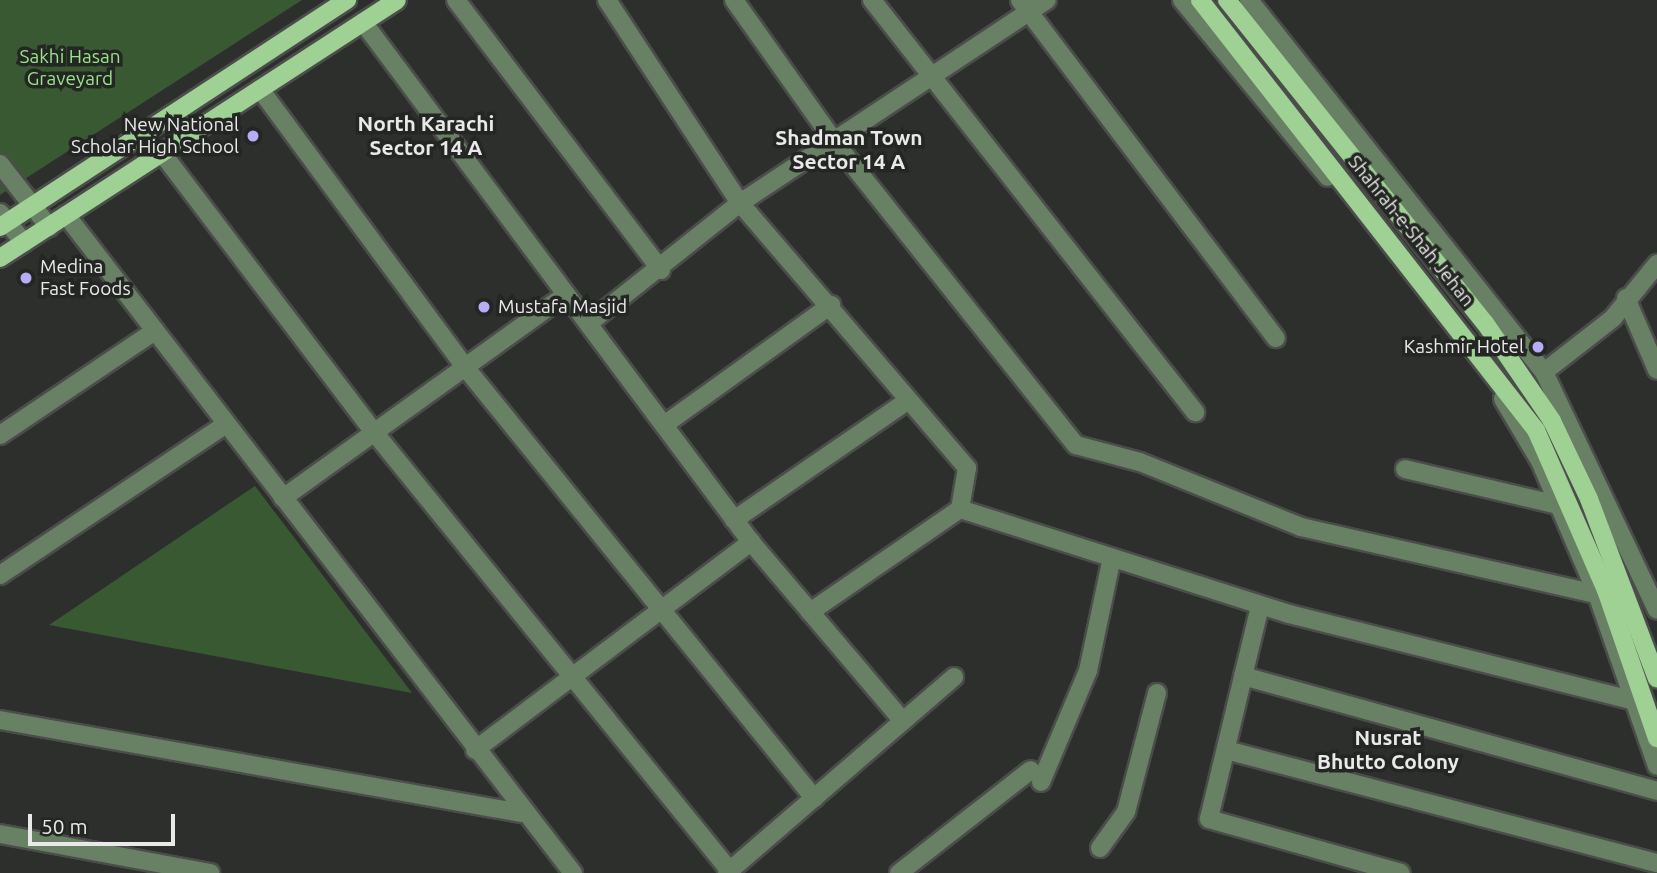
<!DOCTYPE html>
<html>
<head>
<meta charset="utf-8">
<style>
  body { margin:0 }
  #map { position:relative; width:1657px; height:873px; overflow:hidden; background:#2d2f2d; font-family:Ubuntu,sans-serif }
  div>[style] { position:absolute }
  .green>* { inset:0; background:#385931 }
  .roads { filter:drop-shadow(2px 0 #4b4d4b) drop-shadow(-2px 0 #4b4d4b) drop-shadow(0 2px #4b4d4b) drop-shadow(0 -2px #4b4d4b) }
  .minor>* { height:18px; margin:-9px; padding:0 9px; transform-origin:9px; border-radius:9px; background:#688063 }
  .major>* { height:18px; margin:-9px; padding:0 9px; transform-origin:9px; border-radius:9px; background:#9fd094 }
  .dots>* { width:19px; height:19px; translate:-50% -50%; box-sizing:border-box; border:4px solid #242623; border-radius:50% }
  span { translate:-50% -50%; white-space:nowrap; text-align:center; line-height:1.15; -webkit-text-stroke:7px #242623; paint-order:stroke }
  .park-label { font-size:19px; color:#98e487 }
  .poi-label { font-size:19px; color:#e8e9e8 }
  .right { translate:-100% -50%; text-align:right }
  .left { translate:0 -50%; text-align:left }
  .street-label { font-size:19px; color:#e8e9e8 }
  .neighbourhood-label { font-size:21px; color:#e8e9e8; font-weight:700 }
  .scale { position:absolute; left:28px; top:814px; width:147px; height:32px; box-sizing:border-box; border:4px solid #e8e9e8; border-top:0; padding-left:9px; font-size:21px; line-height:24px; white-space:nowrap; color:#e8e9e8; -webkit-text-stroke:5px #242623; paint-order:stroke }
</style>
</head>
<body>
<div id="map">
  <div class="green">
    <i style="clip-path:polygon(0 0,302px 0,0 195px)"></i>
    <i style="clip-path:polygon(255px 486px,412px 693px,49px 625px)"></i>
  </div>
  <div class="roads">
    <div class="minor">
      <i style="left:456px;top:0;width:339px;rotate:52.8deg"></i>
      <i style="left:607px;top:0;width:243px;rotate:56.8deg"></i>
      <i style="left:740px;top:203px;width:349px;rotate:49.4deg"></i>
      <i style="left:967px;top:468px;width:42px;rotate:99.7deg"></i>
      <i style="left:960px;top:509px;width:345px;rotate:17.7deg"></i>
      <i style="left:1289px;top:614px;width:354px;rotate:14.1deg"></i>
      <i style="left:734px;top:0;width:171px;rotate:54.7deg"></i>
      <i style="left:833px;top:140px;width:390px;rotate:51.5deg"></i>
      <i style="left:1076px;top:445px;width:66px;rotate:14.9deg"></i>
      <i style="left:1140px;top:462px;width:174px;rotate:22deg"></i>
      <i style="left:1301px;top:527px;width:303px;rotate:12.8deg"></i>
      <i style="left:872px;top:0;width:524px;rotate:51.9deg"></i>
      <i style="left:1020px;top:0;width:424px;rotate:52.9deg"></i>
      <i style="left:1182px;top:0;width:229px;rotate:50.5deg"></i>
      <i style="left:1249px;top:0;width:475px;rotate:51.6deg"></i>
      <i style="left:1544px;top:372px;width:263px;rotate:64.6deg"></i>
      <i style="left:363px;top:22px;width:649px;rotate:53.27deg"></i>
      <i style="left:751px;top:542px;width:235px;rotate:49.7deg"></i>
      <i style="left:260px;top:89px;width:345px;rotate:53.6deg"></i>
      <i style="left:465px;top:367px;width:555px;rotate:51deg"></i>
      <i style="left:162px;top:153px;width:350px;rotate:52.8deg"></i>
      <i style="left:374px;top:432px;width:565px;rotate:50.96deg"></i>
      <i style="left:0;top:164px;width:80px;rotate:52.1deg"></i>
      <i style="left:0;top:213px;width:38px;rotate:51deg"></i>
      <i style="left:66px;top:215px;width:831px;rotate:52.39deg"></i>
      <i style="left:1626px;top:298px;width:78px;rotate:66.7deg"></i>
      <i style="left:589px;top:323px;width:193px;rotate:-38.5deg"></i>
      <i style="left:740px;top:203px;width:368px;rotate:-33.5deg"></i>
      <i style="left:1544px;top:372px;width:88px;rotate:-38deg"></i>
      <i style="left:1613px;top:318px;width:70px;rotate:-50.8deg"></i>
      <i style="left:1503px;top:399px;width:72px;rotate:59.2deg"></i>
      <i style="left:1540px;top:461px;width:145px;rotate:66.8deg"></i>
      <i style="left:1597px;top:594px;width:182px;rotate:70.8deg"></i>
      <i style="left:664px;top:425px;width:206px;rotate:-35.7deg"></i>
      <i style="left:0;top:435px;width:187px;rotate:-33.9deg"></i>
      <i style="left:1405px;top:469px;width:157px;rotate:13.2deg"></i>
      <i style="left:283px;top:498px;width:348px;rotate:-35.7deg"></i>
      <i style="left:734px;top:520px;width:210px;rotate:-34.5deg"></i>
      <i style="left:0;top:575px;width:272px;rotate:-33.7deg"></i>
      <i style="left:1260px;top:606px;width:219px;rotate:103.5deg"></i>
      <i style="left:1209px;top:819px;width:199px;rotate:15.7deg"></i>
      <i style="left:810px;top:612px;width:182px;rotate:-34.5deg"></i>
      <i style="left:1243px;top:676px;width:430px;rotate:15.5deg"></i>
      <i style="left:0;top:720px;width:529px;rotate:10.12deg"></i>
      <i style="left:475px;top:750px;width:346px;rotate:-37deg"></i>
      <i style="left:1226px;top:750px;width:446px;rotate:14.7deg"></i>
      <i style="left:1041px;top:782px;width:121px;rotate:-67.1deg"></i>
      <i style="left:1088px;top:671px;width:116px;rotate:-78.1deg"></i>
      <i style="left:0;top:834px;width:214px;rotate:10.5deg"></i>
      <i style="left:1100px;top:848px;width:44px;rotate:-54.2deg"></i>
      <i style="left:1126px;top:812px;width:123px;rotate:-75.4deg"></i>
      <i style="left:727px;top:873px;width:300px;rotate:-40.8deg"></i>
      <i style="left:899px;top:873px;width:167px;rotate:-38deg"></i>
    </div>
    <div class="major">
      <i style="left:1200px;top:0;width:546px;rotate:52deg"></i>
      <i style="left:1536px;top:430px;width:175px;rotate:66.4deg"></i>
      <i style="left:1606px;top:590px;width:157px;rotate:71deg"></i>
      <i style="left:1227px;top:0;width:413px;rotate:51.4deg"></i>
      <i style="left:1485px;top:323px;width:119px;rotate:55.6deg"></i>
      <i style="left:1552px;top:421px;width:86px;rotate:64.6deg"></i>
      <i style="left:1589px;top:499px;width:192px;rotate:69.3deg"></i>
      <i style="left:0;top:227px;width:415px;rotate:-33.2deg"></i>
      <i style="left:0;top:258px;width:473px;rotate:-33deg"></i>
    </div>
  </div>
  <div class="dots">
    <i style="left:253px;top:136px;background:#b6acf8"></i>
    <i style="left:26px;top:278px;background:#b6acf8"></i>
    <i style="left:484px;top:307px;background:#b6acf8"></i>
    <i style="left:1538px;top:347px;background:#b6acf8"></i>
  </div>
  <div class="park-label">
    <span style="left:70px;top:68px">Sakhi Hasan<br>Graveyard</span>
  </div>
  <div class="poi-label">
    <span class="right" style="left:239px;top:136px">New National<br>Scholar High School</span>
    <span class="left" style="left:40px;top:278px">Medina<br>Fast Foods</span>
    <span class="left" style="left:498px;top:307px">Mustafa Masjid</span>
    <span class="right" style="left:1524px;top:347px">Kashmir Hotel</span>
  </div>
  <div class="street-label">
    <span style="left:1411px;top:231px;rotate:51deg">Shahrah-e-Shah Jehan</span>
  </div>
  <div class="neighbourhood-label">
    <span style="left:426px;top:135px">North Karachi<br>Sector 14 A</span>
    <span style="left:849px;top:149px">Shadman Town<br>Sector 14 A</span>
    <span style="left:1388px;top:749px">Nusrat<br>Bhutto Colony</span>
  </div>
  <div class="scale">50 m</div>
</div>
</body>
</html>
